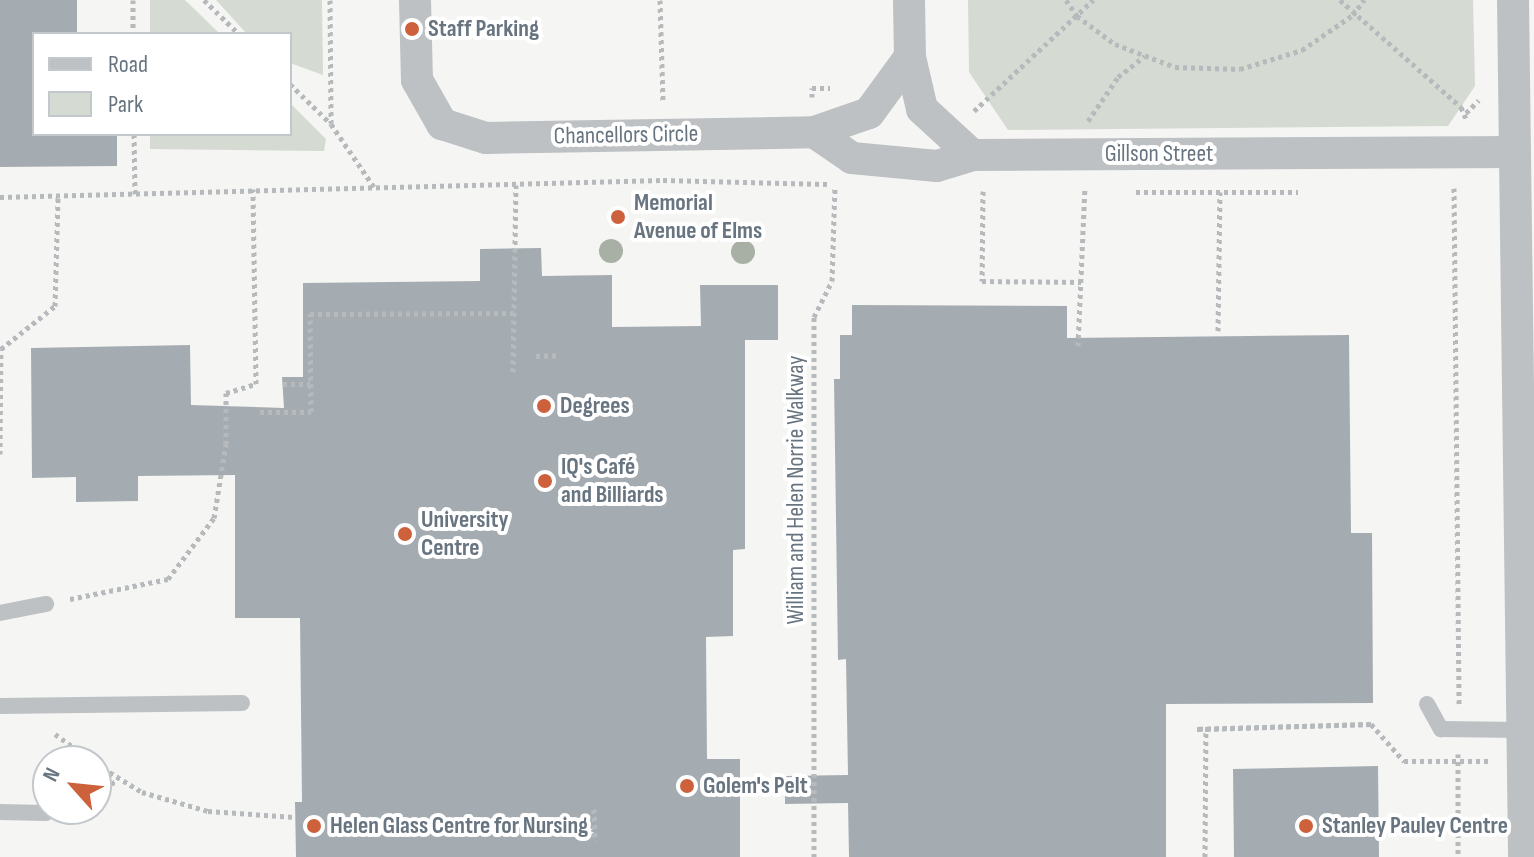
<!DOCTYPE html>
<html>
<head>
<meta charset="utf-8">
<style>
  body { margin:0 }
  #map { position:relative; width:1534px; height:857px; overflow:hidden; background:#f5f5f3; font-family:"Sofia Sans Condensed",sans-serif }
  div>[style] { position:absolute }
  .green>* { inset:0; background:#d5dad2 }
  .building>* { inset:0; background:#a5acb1 }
  .path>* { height:5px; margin-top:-2.5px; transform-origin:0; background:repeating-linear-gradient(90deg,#b7babc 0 4px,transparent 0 8px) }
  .lane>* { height:16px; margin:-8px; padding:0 8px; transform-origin:8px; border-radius:8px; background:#bdc1c4 }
  .street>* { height:32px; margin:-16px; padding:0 16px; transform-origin:16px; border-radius:16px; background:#bdc1c4 }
  .trees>* { width:24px; height:24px; margin:-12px; border-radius:50%; background:#a8b0a5 }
  .dots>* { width:22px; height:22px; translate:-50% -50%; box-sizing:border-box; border:4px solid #fff; border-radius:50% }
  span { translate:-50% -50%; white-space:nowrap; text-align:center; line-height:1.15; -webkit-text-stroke:8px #fff; paint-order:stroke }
  .poi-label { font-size:24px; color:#687580; font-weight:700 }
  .left { translate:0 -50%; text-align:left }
  .street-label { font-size:24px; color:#687580 }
  .legend { position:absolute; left:32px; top:32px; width:260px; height:104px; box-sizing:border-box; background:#fff; border:2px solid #c3c8cc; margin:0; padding:10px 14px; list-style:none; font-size:24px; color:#687580 }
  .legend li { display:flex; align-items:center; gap:16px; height:40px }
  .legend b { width:40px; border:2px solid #c3c8cc }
  .north { position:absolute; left:32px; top:745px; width:80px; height:80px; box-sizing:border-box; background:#fff; border:2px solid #c3c8cc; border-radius:50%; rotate:297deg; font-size:22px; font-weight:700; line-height:32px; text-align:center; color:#687580 }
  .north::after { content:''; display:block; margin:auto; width:28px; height:36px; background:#cd613c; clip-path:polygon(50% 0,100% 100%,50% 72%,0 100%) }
</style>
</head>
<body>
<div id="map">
  <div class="green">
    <i style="clip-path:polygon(150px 0,185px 0,220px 34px,150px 34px)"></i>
    <i style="clip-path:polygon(216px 0,322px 0,323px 75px,290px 63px,290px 34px,247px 34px)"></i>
    <i style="clip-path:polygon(968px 0,1473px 0,1475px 86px,1448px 126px,1008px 130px,969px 72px)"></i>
    <i style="clip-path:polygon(290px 103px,326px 139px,324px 151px,150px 149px,150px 134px,290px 134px)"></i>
  </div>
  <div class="building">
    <i style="clip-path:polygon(0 0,77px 0,77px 34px,34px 34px,34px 134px,117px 134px,117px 166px,0 167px)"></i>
    <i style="clip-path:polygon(541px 248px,542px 276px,612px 275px,612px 327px,701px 326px,700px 285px,778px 285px,778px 340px,745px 340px,745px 549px,733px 550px,733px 636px,706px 637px,707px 759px,740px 759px,740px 857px,296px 857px,295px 802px,302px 802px,300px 618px,235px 618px,235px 475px,138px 476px,138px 501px,76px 502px,76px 477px,32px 478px,31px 348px,190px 345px,191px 405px,284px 408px,282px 377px,303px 377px,303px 283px,480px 281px,480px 249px)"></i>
    <i style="clip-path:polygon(852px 305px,1067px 306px,1067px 338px,1349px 335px,1351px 533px,1372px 533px,1373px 703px,1166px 704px,1166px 857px,849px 857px,848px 803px,785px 804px,785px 776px,848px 775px,846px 659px,838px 660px,834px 379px,840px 379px,840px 335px,852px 335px)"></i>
    <i style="clip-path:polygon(1378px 766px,1379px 857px,1234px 857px,1233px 769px)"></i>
  </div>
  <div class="path">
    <i style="left:133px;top:0;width:34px;rotate:90deg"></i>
    <i style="left:204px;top:0;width:49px;rotate:44.2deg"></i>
    <i style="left:330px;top:0;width:123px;rotate:89.5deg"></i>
    <i style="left:660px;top:0;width:103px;rotate:88.3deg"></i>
    <i style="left:1066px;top:0;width:19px;rotate:55deg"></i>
    <i style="left:1077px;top:16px;width:47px;rotate:36.4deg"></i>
    <i style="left:1115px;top:44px;width:64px;rotate:21deg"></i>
    <i style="left:1175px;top:67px;width:65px;rotate:1.8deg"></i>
    <i style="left:1240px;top:69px;width:65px;rotate:-17deg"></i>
    <i style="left:1302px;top:50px;width:62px;rotate:-34.5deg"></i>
    <i style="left:1353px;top:15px;width:19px;rotate:-54deg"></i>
    <i style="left:1340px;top:0;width:162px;rotate:41.5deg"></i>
    <i style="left:1461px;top:107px;width:13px;rotate:67deg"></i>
    <i style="left:290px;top:84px;width:57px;rotate:44.3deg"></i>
    <i style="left:331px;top:124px;width:76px;rotate:55.7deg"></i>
    <i style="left:812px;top:97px;width:9px;rotate:-90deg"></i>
    <i style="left:812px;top:88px;width:18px"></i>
    <i style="left:974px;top:111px;width:163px;rotate:-43deg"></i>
    <i style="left:1466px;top:113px;width:18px;rotate:-45deg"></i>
    <i style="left:1088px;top:121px;width:53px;rotate:-55.7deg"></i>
    <i style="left:1118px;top:77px;width:34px;rotate:-38deg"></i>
    <i style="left:134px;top:134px;width:60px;rotate:89deg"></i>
    <i style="left:1454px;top:188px;width:516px;rotate:89.44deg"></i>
    <i style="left:983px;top:191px;width:90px;rotate:90.6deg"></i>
    <i style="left:982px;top:281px;width:99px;rotate:0.6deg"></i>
    <i style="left:1136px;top:192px;width:162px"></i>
    <i style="left:0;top:197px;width:663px;rotate:-1.47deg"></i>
    <i style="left:663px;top:180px;width:164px;rotate:1.4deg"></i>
    <i style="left:1218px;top:331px;width:139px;rotate:-89.2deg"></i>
    <i style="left:1078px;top:346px;width:159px;rotate:-87.5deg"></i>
    <i style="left:536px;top:356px;width:24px;rotate:-2deg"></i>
    <i style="left:513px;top:372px;width:187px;rotate:-89.1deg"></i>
    <i style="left:283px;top:384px;width:27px"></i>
    <i style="left:260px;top:412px;width:51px"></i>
    <i style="left:311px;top:412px;width:98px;rotate:-90.6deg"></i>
    <i style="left:310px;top:314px;width:204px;rotate:-0.3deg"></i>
    <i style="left:0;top:454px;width:105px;rotate:-89.5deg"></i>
    <i style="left:1px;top:349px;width:69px;rotate:-38.5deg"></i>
    <i style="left:55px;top:306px;width:110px;rotate:-88.4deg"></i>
    <i style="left:70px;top:599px;width:100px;rotate:-11.5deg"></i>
    <i style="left:168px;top:579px;width:76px;rotate:-53deg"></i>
    <i style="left:214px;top:518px;width:75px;rotate:-80.8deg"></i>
    <i style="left:226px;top:444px;width:51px;rotate:-90deg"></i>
    <i style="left:226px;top:393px;width:31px;rotate:-17deg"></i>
    <i style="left:256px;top:384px;width:195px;rotate:-90.9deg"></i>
    <i style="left:1371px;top:724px;width:174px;rotate:178.4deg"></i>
    <i style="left:1197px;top:729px;width:9px"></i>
    <i style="left:1206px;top:729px;width:165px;rotate:-1.7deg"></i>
    <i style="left:1371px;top:724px;width:50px;rotate:48.3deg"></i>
    <i style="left:1404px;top:761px;width:86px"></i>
    <i style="left:55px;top:734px;width:47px;rotate:35.4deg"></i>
    <i style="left:1458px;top:754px;width:103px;rotate:90deg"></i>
    <i style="left:96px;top:764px;width:54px;rotate:31.3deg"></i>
    <i style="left:142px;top:792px;width:69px;rotate:16.1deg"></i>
    <i style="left:208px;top:811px;width:87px;rotate:3.9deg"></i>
    <i style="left:96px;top:789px;width:23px;rotate:-20deg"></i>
    <i style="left:594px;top:809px;width:32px;rotate:88deg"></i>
    <i style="left:814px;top:857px;width:540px;rotate:-90deg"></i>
    <i style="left:814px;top:317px;width:40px;rotate:-63.4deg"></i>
    <i style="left:832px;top:281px;width:95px;rotate:-88.2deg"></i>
    <i style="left:1205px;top:857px;width:128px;rotate:-89.6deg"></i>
  </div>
  <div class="lane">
    <i style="left:0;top:613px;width:47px;rotate:-11.1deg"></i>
    <i style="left:1427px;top:704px;width:29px;rotate:61deg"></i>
    <i style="left:1441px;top:729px;width:81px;rotate:0.7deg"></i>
    <i style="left:0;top:706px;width:242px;rotate:-0.7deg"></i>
    <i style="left:0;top:812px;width:46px;rotate:1.2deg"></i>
  </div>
  <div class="street">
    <i style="left:415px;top:0;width:80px;rotate:88.6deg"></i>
    <i style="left:417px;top:80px;width:51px;rotate:60.4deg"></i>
    <i style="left:442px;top:124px;width:46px;rotate:17.7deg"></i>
    <i style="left:486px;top:138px;width:328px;rotate:-1deg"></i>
    <i style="left:814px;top:132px;width:58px;rotate:-19.1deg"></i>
    <i style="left:869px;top:113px;width:69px;rotate:-53.8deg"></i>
    <i style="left:909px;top:0;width:57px;rotate:89deg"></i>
    <i style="left:910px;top:57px;width:53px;rotate:77deg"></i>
    <i style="left:922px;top:109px;width:68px;rotate:42.6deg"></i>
    <i style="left:1513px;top:0;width:857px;rotate:89.26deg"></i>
    <i style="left:814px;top:132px;width:46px;rotate:34.4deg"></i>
    <i style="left:852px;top:158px;width:85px;rotate:5.4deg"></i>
    <i style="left:937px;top:166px;width:37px;rotate:-17deg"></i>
    <i style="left:972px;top:155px;width:543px;rotate:-0.32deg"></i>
  </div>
  <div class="trees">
    <i style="left:611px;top:251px"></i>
    <i style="left:743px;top:252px"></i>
  </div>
  <div class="dots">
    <i style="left:412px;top:29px;background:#cd613c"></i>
    <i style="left:618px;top:217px;background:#cd613c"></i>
    <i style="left:544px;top:406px;background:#cd613c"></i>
    <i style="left:545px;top:481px;background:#cd613c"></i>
    <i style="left:405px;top:534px;background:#cd613c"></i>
    <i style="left:687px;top:786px;background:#cd613c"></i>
    <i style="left:314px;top:826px;background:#cd613c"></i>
    <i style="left:1306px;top:826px;background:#cd613c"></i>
  </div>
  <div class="poi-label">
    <span class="left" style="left:428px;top:29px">Staff Parking</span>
    <span class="left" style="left:634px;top:217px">Memorial<br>Avenue of Elms</span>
    <span class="left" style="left:560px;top:406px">Degrees</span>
    <span class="left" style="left:561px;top:481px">IQ's Café<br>and Billiards</span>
    <span class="left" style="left:421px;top:534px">University<br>Centre</span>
    <span class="left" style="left:703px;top:786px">Golem's Pelt</span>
    <span class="left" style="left:330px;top:826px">Helen Glass Centre for Nursing</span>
    <span class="left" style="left:1322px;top:826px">Stanley Pauley Centre</span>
  </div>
  <div class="street-label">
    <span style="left:626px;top:135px;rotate:-1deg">Chancellors Circle</span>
    <span style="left:1159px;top:154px">Gillson Street</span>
    <span style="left:796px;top:490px;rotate:-90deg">William and Helen Norrie Walkway</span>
  </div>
  <ul class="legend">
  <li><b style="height:10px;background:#bdc1c4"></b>Road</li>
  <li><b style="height:22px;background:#d5dad2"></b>Park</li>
  </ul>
  <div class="north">N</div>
</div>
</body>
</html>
